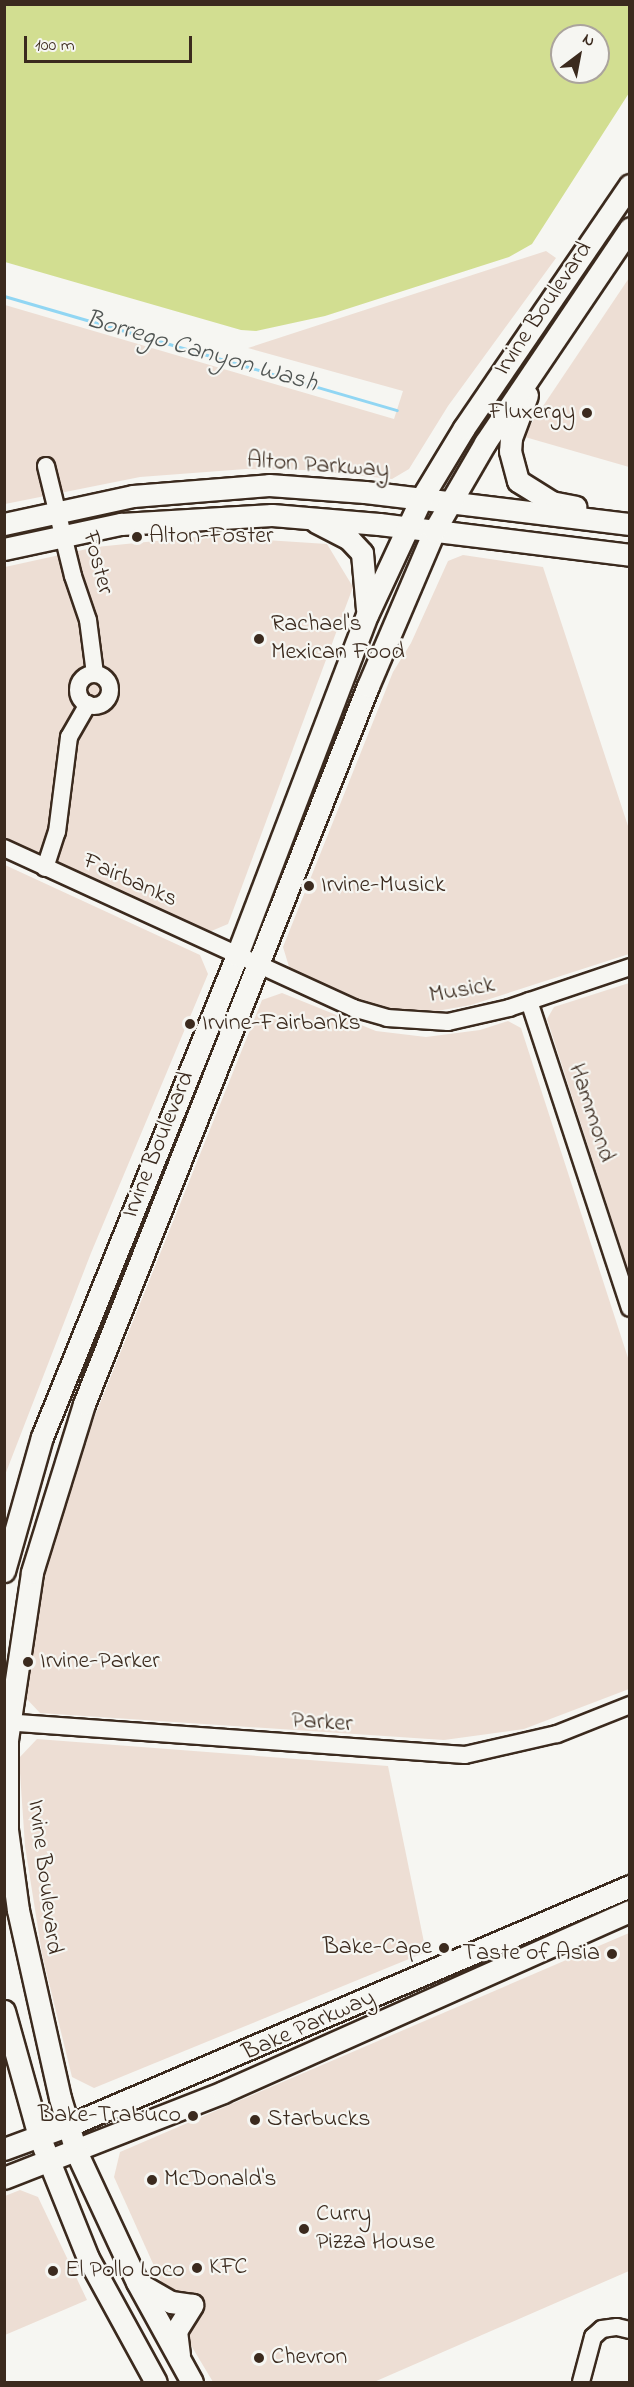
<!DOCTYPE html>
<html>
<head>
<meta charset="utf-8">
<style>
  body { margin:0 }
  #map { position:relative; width:634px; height:2387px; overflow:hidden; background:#f6f6f2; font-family:"Indie Flower",sans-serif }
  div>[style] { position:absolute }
  .built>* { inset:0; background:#edded4 }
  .green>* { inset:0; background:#d2de91 }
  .stream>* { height:3px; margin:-1.5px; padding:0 1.5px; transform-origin:1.5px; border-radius:1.5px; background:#91d6f3 }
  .roads { filter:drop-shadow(2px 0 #3b2a1e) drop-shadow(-2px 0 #3b2a1e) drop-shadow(0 2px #3b2a1e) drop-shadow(0 -2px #3b2a1e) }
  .minor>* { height:16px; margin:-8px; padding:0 8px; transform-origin:8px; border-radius:8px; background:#f6f6f2 }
  .minor>.ring { margin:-8px; padding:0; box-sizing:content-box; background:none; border:16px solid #f6f6f2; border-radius:50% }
  .major>* { height:21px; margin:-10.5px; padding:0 10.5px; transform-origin:10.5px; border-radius:10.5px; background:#f6f6f2 }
  .dots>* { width:16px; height:16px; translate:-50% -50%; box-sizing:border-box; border:3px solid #f6f6f2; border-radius:50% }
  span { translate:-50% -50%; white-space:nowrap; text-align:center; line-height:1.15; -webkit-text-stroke:4.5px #f6f6f2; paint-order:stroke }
  .street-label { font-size:24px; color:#3b2a1e }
  .poi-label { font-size:24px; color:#3b2a1e }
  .right { translate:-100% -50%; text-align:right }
  .left { translate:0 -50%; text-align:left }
  .water-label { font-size:26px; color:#505553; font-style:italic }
  .frame { position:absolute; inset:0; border:6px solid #3b2a1e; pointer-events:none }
  .north { position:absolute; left:550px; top:24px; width:60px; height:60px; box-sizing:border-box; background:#f6f6f2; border:2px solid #aba49d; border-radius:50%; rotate:32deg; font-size:16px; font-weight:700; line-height:24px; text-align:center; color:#3b2a1e }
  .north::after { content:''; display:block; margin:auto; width:21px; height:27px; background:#3b2a1e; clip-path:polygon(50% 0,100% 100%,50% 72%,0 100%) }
  .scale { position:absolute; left:24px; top:36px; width:168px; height:27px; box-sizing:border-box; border:3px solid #3b2a1e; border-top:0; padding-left:8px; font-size:18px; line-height:21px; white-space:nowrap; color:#3b2a1e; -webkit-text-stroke:4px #f6f6f2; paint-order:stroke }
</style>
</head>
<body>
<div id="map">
  <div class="built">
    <i style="clip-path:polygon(546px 251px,556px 258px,448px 406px,409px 469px,392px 479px,307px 470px,246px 469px,140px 477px,5px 504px,5px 305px,394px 419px,403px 391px,248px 348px)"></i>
    <i style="clip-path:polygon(629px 278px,629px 467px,525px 437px,529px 427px)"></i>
    <i style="clip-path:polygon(206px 536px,327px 544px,353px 587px,228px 924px,209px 932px,5px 838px,5px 567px,96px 547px)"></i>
    <i style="clip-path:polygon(463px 555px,543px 567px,629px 829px,629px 954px,471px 1005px,437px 1011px,393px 1009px,353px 998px,290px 970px,283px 947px,393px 672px,411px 643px,448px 561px)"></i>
    <i style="clip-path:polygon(5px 865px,200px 955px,208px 974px,91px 1253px,5px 1475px)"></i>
    <i style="clip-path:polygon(629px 983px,630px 983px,629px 1273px,547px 1019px,554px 1007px)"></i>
    <i style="clip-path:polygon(282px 993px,376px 1031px,426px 1037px,480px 1030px,508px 1021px,521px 1028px,629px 1361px,629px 1689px,524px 1729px,444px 1740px,40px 1713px,24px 1696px,47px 1560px,76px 1463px,262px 1000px)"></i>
    <i style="clip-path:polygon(37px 1739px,388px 1766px,426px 1952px,94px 2088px,72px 2077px,42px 1954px,25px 1846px,19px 1758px)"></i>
    <i style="clip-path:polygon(629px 1933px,629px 2271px,374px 2382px,213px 2382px,186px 2337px,114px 2177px,120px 2152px)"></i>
    <i style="clip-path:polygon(20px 2190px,38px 2197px,87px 2300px,5px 2335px,5px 2196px)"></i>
  </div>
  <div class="green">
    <i style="clip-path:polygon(evenodd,4px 5px,629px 5px,629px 93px,532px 244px,509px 257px,325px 316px,256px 331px,241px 330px,5px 262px,4px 5px,562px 36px,598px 36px,598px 72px,562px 72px,562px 36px)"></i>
  </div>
  <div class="stream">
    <i style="left:4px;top:296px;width:409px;rotate:16.2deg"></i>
  </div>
  <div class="roads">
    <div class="minor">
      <i style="left:46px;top:466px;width:113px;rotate:76.2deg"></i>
      <i style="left:73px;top:576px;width:46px;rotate:71.2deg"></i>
      <i style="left:88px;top:620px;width:54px;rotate:82.6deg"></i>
      <i class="ring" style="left:78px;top:674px;width:16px;height:16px"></i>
      <i style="left:4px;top:848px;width:384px;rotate:24.6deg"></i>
      <i style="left:353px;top:1008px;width:35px;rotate:16deg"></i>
      <i style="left:387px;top:1018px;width:61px;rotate:3.8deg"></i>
      <i style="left:448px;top:1022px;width:63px;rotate:-12.9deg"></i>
      <i style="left:509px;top:1008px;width:128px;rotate:-18.7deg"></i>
      <i style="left:45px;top:868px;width:38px;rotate:-72deg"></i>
      <i style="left:57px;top:832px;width:96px;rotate:-82.8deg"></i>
      <i style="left:69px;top:737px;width:38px;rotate:-60deg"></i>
      <i style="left:529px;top:1001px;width:323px;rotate:71.8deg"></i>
      <i style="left:4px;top:1722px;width:462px;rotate:4.1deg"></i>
      <i style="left:465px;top:1755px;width:94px;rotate:-12.9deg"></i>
      <i style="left:557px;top:1734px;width:79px;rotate:-21.7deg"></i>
      <i style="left:581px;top:2382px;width:47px;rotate:-75.1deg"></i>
      <i style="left:593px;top:2337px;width:12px;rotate:-42deg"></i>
      <i style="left:602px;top:2329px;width:15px;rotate:-8deg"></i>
      <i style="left:617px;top:2327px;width:13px;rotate:13deg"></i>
    </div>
    <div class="major">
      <i style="left:527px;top:395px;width:46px;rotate:110.4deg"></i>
      <i style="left:511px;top:438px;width:13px;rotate:94deg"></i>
      <i style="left:510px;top:451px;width:31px;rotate:75deg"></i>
      <i style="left:518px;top:481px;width:39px;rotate:32deg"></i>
      <i style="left:551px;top:502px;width:25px;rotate:11deg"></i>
      <i style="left:316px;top:522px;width:37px;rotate:27deg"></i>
      <i style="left:349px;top:539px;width:19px;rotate:47deg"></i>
      <i style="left:362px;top:553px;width:56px;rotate:84.9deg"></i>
      <i style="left:4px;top:524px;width:132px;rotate:-12.2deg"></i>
      <i style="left:133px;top:496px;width:136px;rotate:-4.6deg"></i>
      <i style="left:269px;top:485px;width:96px;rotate:4.2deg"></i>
      <i style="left:365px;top:492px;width:267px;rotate:6.9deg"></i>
      <i style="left:4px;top:549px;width:120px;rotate:-12.1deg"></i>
      <i style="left:121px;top:524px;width:151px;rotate:-3.4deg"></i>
      <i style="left:272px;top:515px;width:107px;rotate:4.8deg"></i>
      <i style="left:379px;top:524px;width:253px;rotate:7deg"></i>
      <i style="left:4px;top:1571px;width:139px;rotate:-74.2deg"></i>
      <i style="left:42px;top:1437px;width:520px;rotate:-67.97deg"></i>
      <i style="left:237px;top:955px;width:364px;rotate:-69.1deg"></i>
      <i style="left:367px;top:615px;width:128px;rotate:-65deg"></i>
      <i style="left:421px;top:499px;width:83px;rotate:-58.8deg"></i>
      <i style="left:464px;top:428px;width:294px;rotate:-55.7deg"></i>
      <i style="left:4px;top:2011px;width:130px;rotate:74.4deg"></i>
      <i style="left:39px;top:2136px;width:131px;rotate:68.1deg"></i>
      <i style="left:88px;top:2258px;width:141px;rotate:61.3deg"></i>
      <i style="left:4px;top:2149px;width:67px;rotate:-20.1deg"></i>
      <i style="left:67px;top:2126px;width:612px;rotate:-23.09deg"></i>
      <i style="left:4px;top:2178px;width:235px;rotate:-21.4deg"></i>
      <i style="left:223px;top:2092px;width:445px;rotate:-24deg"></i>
      <i style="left:138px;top:2283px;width:38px;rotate:30deg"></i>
      <i style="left:171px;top:2302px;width:21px;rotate:8deg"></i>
      <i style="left:179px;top:2355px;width:24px;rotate:-97deg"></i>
      <i style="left:176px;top:2331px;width:31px;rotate:-58deg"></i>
      <i style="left:192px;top:2382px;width:114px;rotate:-118.8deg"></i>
      <i style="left:137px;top:2282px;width:145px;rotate:-115deg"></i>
      <i style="left:76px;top:2151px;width:55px;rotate:-106.8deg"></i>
      <i style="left:60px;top:2098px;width:193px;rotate:-102.6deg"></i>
      <i style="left:18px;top:1910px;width:81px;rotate:-97.8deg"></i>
      <i style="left:7px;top:1830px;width:90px;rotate:-90deg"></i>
      <i style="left:7px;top:1740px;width:170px;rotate:-81.5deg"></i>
      <i style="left:32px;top:1572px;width:176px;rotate:-72.8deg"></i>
      <i style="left:84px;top:1404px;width:772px;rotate:-68.42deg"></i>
      <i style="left:368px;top:686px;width:168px;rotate:-66.9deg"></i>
      <i style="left:434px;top:531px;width:102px;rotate:-59.9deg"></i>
      <i style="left:485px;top:443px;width:259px;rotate:-56deg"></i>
    </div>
  </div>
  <div class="dots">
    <i style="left:587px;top:413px;background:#3b2a1e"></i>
    <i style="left:137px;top:537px;background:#3b2a1e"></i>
    <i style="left:259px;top:639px;background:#3b2a1e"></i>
    <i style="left:309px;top:886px;background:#3b2a1e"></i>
    <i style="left:190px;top:1024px;background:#3b2a1e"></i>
    <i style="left:28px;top:1662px;background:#3b2a1e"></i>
    <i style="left:444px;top:1948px;background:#3b2a1e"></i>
    <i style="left:612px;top:1954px;background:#3b2a1e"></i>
    <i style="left:193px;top:2116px;background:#3b2a1e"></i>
    <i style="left:255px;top:2120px;background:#3b2a1e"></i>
    <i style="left:152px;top:2180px;background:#3b2a1e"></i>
    <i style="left:304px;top:2229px;background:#3b2a1e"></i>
    <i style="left:197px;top:2268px;background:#3b2a1e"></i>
    <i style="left:53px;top:2271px;background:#3b2a1e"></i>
    <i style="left:259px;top:2358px;background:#3b2a1e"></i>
  </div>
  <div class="street-label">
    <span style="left:544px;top:309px;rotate:-56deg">Irvine Boulevard</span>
    <span style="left:318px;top:466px;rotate:4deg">Alton Parkway</span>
    <span style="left:97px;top:563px;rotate:75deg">Foster</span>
    <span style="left:130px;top:881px;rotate:24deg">Fairbanks</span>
    <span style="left:462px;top:991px;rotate:-10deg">Musick</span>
    <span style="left:591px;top:1113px;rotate:72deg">Hammond</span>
    <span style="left:159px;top:1145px;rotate:-68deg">Irvine Boulevard</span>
    <span style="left:322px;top:1723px;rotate:4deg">Parker</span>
    <span style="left:44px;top:1877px;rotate:83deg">Irvine Boulevard</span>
    <span style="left:309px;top:2026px;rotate:-24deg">Bake Parkway</span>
  </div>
  <div class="poi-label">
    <span class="right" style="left:575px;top:413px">Fluxergy</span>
    <span class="left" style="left:149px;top:537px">Alton-Foster</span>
    <span class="left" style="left:271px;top:639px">Rachael's<br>Mexican Food</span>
    <span class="left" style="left:321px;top:886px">Irvine-Musick</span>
    <span class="left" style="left:202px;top:1024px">Irvine-Fairbanks</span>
    <span class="left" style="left:40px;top:1662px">Irvine-Parker</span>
    <span class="right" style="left:432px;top:1948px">Bake-Cape</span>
    <span class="right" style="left:600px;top:1954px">Taste of Asia</span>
    <span class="right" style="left:181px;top:2116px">Bake-Trabuco</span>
    <span class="left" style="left:267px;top:2120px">Starbucks</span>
    <span class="left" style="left:164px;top:2180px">McDonald's</span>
    <span class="left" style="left:316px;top:2229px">Curry<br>Pizza House</span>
    <span class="left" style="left:209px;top:2268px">KFC</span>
    <span class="left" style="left:65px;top:2271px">El Pollo Loco</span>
    <span class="left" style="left:271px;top:2358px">Chevron</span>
  </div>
  <div class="water-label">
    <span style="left:201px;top:353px;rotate:16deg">Borrego Canyon Wash</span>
  </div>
  <div class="frame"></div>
  <div class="north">N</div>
  <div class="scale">100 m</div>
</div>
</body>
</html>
